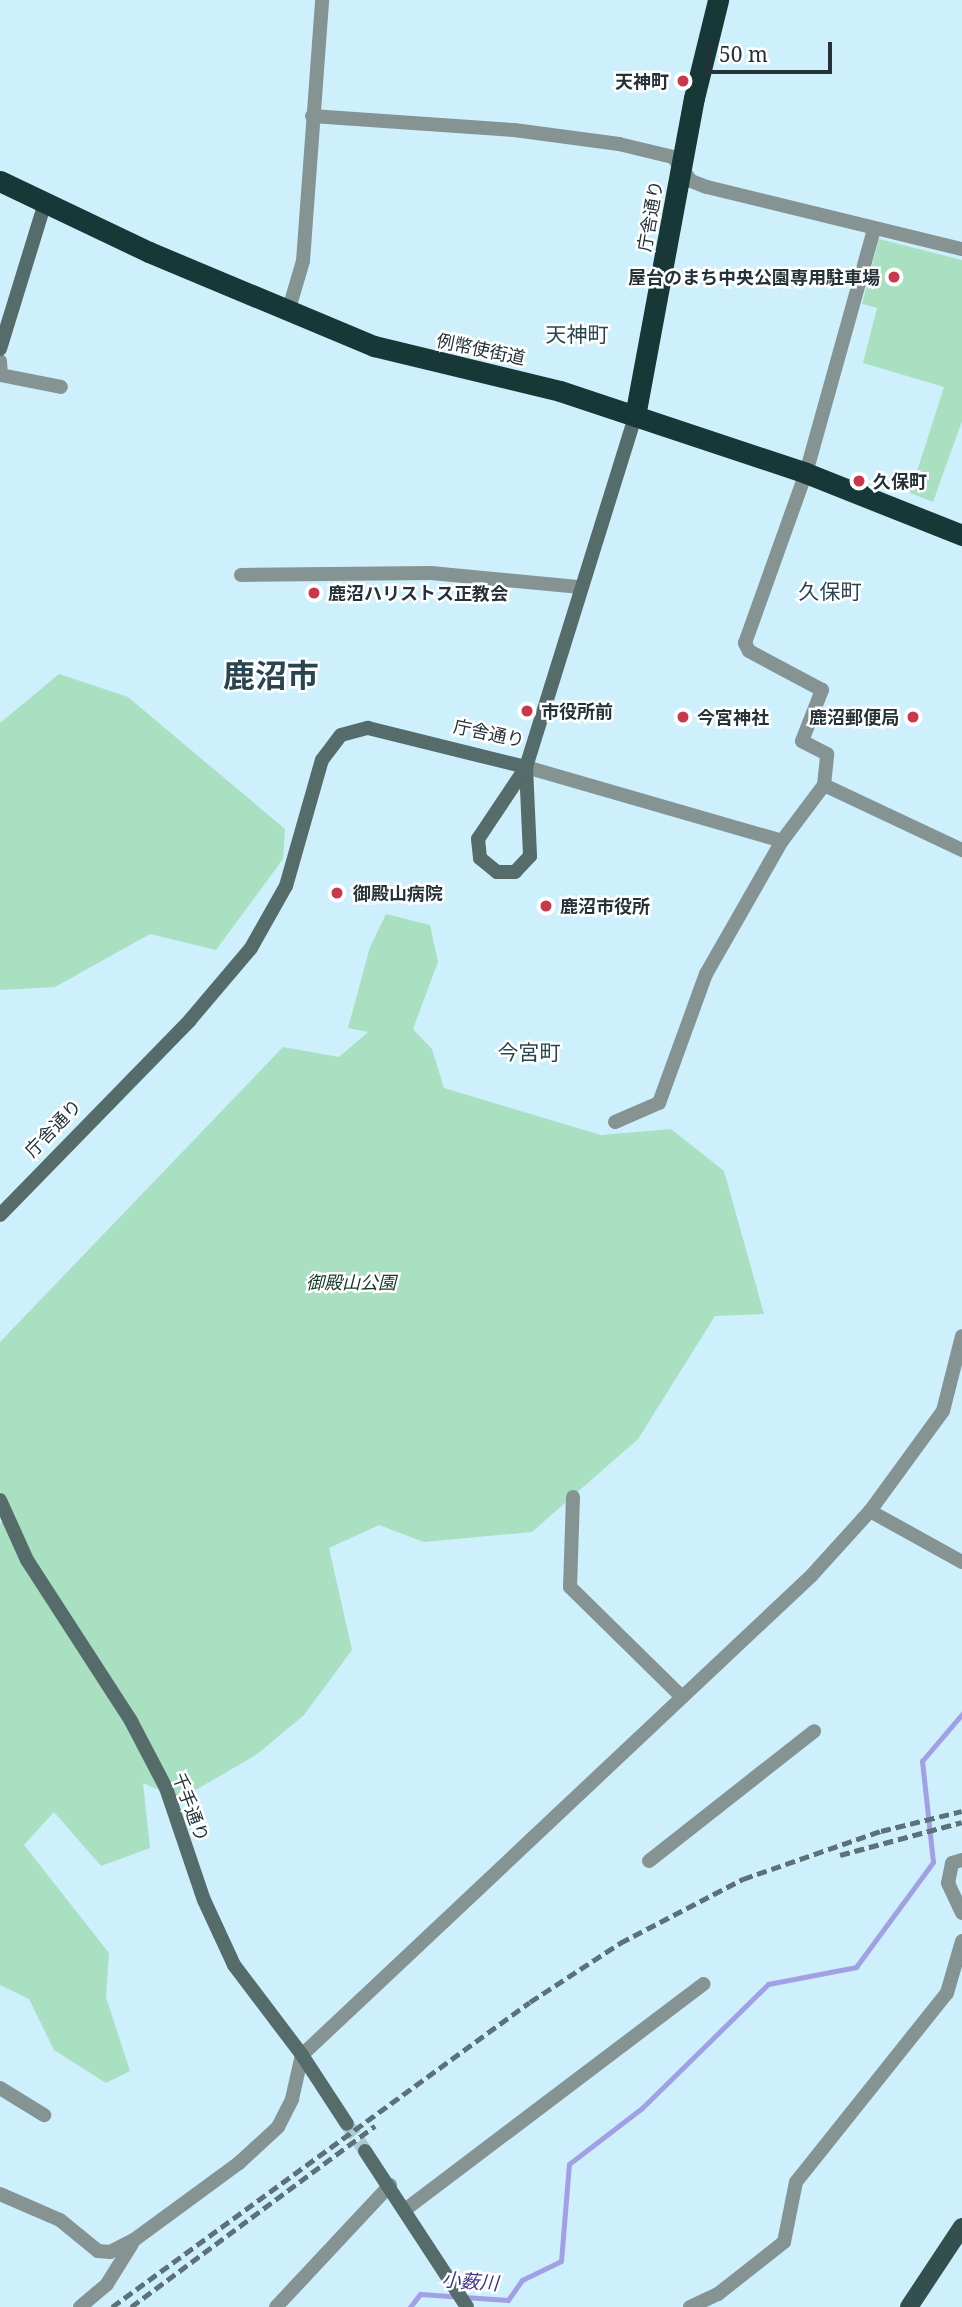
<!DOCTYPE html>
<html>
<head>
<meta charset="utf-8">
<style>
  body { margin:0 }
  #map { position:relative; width:962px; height:2307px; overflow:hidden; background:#cef0fc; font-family:"Noto Serif","Noto Sans JP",serif }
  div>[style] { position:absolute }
  .green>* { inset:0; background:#a8e0c1 }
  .stream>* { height:5px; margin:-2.5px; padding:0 2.5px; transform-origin:2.5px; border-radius:2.5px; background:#a2a0e4 }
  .secondary-tunnel>* { height:14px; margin-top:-7px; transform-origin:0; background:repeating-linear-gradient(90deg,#accad5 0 14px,transparent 0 21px) }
  .street>* { height:14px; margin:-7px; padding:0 7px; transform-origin:7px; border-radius:7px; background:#859493 }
  .secondary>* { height:14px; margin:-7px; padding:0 7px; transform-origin:7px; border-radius:7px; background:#566c6a }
  .primary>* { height:18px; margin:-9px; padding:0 9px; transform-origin:9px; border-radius:9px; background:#34504e }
  .highway>* { height:21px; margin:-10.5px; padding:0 10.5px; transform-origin:10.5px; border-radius:10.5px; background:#173836 }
  .rail>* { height:5px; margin-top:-2.5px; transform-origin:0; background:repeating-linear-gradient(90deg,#5d7179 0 10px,transparent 0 15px) }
  .dots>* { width:19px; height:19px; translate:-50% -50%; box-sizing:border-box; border:4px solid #fff; border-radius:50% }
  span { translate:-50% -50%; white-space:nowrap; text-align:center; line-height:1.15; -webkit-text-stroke:5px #fff; paint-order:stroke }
  .poi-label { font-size:18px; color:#253237; font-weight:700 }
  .right { translate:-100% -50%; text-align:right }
  .left { translate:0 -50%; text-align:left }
  .street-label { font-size:18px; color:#253237 }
  .park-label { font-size:18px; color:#133626; font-style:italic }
  .water-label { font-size:19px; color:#3f3484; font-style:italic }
  .quarter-label { font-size:21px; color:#294650 }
  .town-label { font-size:32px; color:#294650; font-weight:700 }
  .scale { position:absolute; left:706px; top:42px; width:126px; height:32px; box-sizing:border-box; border:4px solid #253237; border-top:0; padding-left:9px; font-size:21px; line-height:24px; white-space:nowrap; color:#253237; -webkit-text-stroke:5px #fff; paint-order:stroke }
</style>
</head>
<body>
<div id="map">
  <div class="green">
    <i style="clip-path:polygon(879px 239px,962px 260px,962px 421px,933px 502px,910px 493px,944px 387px,863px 363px,877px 308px,862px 304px)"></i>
    <i style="clip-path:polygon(59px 674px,128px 697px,285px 829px,283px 859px,216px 950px,150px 934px,55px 987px,0 990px,0 723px)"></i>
    <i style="clip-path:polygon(386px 914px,430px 925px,438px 962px,413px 1029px,432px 1049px,444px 1088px,601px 1135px,671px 1129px,724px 1171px,764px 1314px,715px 1316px,638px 1439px,532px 1532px,424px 1542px,379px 1525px,329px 1548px,352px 1650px,304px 1715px,256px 1755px,180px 1799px,143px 1783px,150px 1848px,101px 1866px,54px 1812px,24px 1845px,109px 1953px,106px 1997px,130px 2071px,106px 2083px,54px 2050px,29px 1999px,0 1985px,0 1524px,6px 1515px,0 1490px,0 1342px,283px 1047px,339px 1057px,368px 1032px,348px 1028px,370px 947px)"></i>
  </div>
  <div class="stream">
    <i style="left:410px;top:2307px;width:16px;rotate:-52deg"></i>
    <i style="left:420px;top:2294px;width:88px;rotate:3.9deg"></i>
    <i style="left:508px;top:2300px;width:24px;rotate:-55deg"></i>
    <i style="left:522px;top:2280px;width:43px;rotate:-26deg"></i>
    <i style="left:561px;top:2261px;width:97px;rotate:-85.3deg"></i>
    <i style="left:569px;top:2164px;width:92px;rotate:-37.5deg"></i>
    <i style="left:642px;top:2108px;width:177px;rotate:-44.5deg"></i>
    <i style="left:768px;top:1984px;width:90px;rotate:-10.9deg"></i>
    <i style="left:856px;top:1967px;width:130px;rotate:-53.7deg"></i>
    <i style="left:933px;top:1862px;width:102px;rotate:-96.2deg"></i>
    <i style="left:922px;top:1761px;width:62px;rotate:-49.6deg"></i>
  </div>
  <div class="secondary-tunnel">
    <i style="left:347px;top:2124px;width:32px;rotate:56deg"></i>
  </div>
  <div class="street">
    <i style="left:312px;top:116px;width:202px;rotate:4deg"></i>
    <i style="left:514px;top:130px;width:106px;rotate:7.6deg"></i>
    <i style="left:619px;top:144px;width:56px;rotate:13.5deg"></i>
    <i style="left:673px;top:157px;width:30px;rotate:53deg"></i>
    <i style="left:691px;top:181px;width:17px;rotate:21deg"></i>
    <i style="left:707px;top:187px;width:262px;rotate:13.7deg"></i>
    <i style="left:288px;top:312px;width:53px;rotate:-73.6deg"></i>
    <i style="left:303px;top:261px;width:262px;rotate:-85.8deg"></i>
    <i style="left:0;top:361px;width:14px;rotate:86deg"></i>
    <i style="left:1px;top:375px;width:61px;rotate:11.3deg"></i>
    <i style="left:241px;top:575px;width:190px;rotate:-0.6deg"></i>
    <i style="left:431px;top:573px;width:150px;rotate:5.4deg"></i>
    <i style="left:526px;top:767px;width:266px;rotate:16.1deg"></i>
    <i style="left:824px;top:785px;width:31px;rotate:-84deg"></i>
    <i style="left:827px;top:754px;width:28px;rotate:-153deg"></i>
    <i style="left:802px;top:741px;width:55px;rotate:-68.6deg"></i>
    <i style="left:822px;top:690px;width:83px;rotate:-151.9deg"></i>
    <i style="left:749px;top:651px;width:9px;rotate:-117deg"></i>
    <i style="left:745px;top:643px;width:181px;rotate:-70.3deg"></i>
    <i style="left:806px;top:473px;width:253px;rotate:-74.4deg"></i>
    <i style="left:615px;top:1122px;width:48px;rotate:-23.4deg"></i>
    <i style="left:659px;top:1103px;width:137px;rotate:-70deg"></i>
    <i style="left:706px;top:974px;width:153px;rotate:-60.3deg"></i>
    <i style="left:782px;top:841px;width:70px;rotate:-53.1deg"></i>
    <i style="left:824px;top:785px;width:153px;rotate:25.2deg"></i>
    <i style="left:573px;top:1497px;width:90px;rotate:91.9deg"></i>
    <i style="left:570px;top:1587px;width:157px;rotate:44.5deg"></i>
    <i style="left:870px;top:1511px;width:105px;rotate:29deg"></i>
    <i style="left:962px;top:1860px;width:10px;rotate:163deg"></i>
    <i style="left:952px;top:1863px;width:20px;rotate:101deg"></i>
    <i style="left:948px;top:1883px;width:33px;rotate:65deg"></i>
    <i style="left:649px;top:1861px;width:210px;rotate:-38.2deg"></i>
    <i style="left:0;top:2088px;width:52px;rotate:31.5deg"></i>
    <i style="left:0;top:2194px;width:65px;rotate:23.4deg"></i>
    <i style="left:60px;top:2220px;width:49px;rotate:39.2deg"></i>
    <i style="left:98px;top:2251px;width:12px;rotate:5deg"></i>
    <i style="left:110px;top:2252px;width:27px;rotate:-27deg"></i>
    <i style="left:134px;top:2240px;width:130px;rotate:-36.3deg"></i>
    <i style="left:239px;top:2163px;width:53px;rotate:-42.7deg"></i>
    <i style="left:278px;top:2127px;width:31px;rotate:-63deg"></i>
    <i style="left:292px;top:2099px;width:45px;rotate:-77.2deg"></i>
    <i style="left:302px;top:2055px;width:700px;rotate:-43.26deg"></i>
    <i style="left:812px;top:1575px;width:86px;rotate:-47.8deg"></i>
    <i style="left:870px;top:1511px;width:124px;rotate:-53.9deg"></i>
    <i style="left:943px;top:1411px;width:77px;rotate:-75.8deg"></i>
    <i style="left:406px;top:2209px;width:373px;rotate:-37.1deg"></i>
    <i style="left:80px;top:2307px;width:35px;rotate:-40deg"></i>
    <i style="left:107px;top:2284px;width:47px;rotate:-58deg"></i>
    <i style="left:276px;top:2307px;width:167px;rotate:-46.9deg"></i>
    <i style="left:690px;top:2307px;width:31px;rotate:-25deg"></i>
    <i style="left:718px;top:2294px;width:84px;rotate:-38.2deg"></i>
    <i style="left:784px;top:2242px;width:61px;rotate:-78.7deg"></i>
    <i style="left:796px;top:2182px;width:242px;rotate:-51.4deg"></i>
    <i style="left:947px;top:1993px;width:54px;rotate:-73.9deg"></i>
  </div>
  <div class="secondary">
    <i style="left:0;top:349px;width:153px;rotate:-72.9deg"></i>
    <i style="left:526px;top:767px;width:89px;rotate:87.4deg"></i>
    <i style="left:530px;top:856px;width:22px;rotate:133deg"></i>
    <i style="left:515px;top:872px;width:18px;rotate:180deg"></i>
    <i style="left:497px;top:872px;width:22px;rotate:-141deg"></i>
    <i style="left:480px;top:858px;width:19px;rotate:-96deg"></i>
    <i style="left:478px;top:839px;width:87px;rotate:-56.3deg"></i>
    <i style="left:526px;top:767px;width:368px;rotate:-72.7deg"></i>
    <i style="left:0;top:1215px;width:272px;rotate:-45.7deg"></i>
    <i style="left:190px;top:1020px;width:94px;rotate:-49.7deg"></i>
    <i style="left:251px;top:948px;width:71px;rotate:-60.6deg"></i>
    <i style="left:286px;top:886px;width:131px;rotate:-74.1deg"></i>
    <i style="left:322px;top:760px;width:31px;rotate:-53deg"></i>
    <i style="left:341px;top:735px;width:28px;rotate:-15deg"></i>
    <i style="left:368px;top:728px;width:163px;rotate:13.9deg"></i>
    <i style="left:0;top:1500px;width:66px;rotate:65.8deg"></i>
    <i style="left:27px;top:1560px;width:192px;rotate:57.1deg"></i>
    <i style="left:131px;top:1721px;width:76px;rotate:62.4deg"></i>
    <i style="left:166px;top:1788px;width:118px;rotate:71.3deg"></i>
    <i style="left:204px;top:1900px;width:72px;rotate:65.2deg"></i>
    <i style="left:234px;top:1965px;width:113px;rotate:52.9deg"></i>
    <i style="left:302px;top:2055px;width:82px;rotate:56.9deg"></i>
    <i style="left:365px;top:2151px;width:186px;rotate:56.8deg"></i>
  </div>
  <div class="primary">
    <i style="left:909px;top:2307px;width:96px;rotate:-56.5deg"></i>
  </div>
  <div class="highway">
    <i style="left:0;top:181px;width:165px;rotate:25.5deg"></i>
    <i style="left:149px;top:252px;width:244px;rotate:22.7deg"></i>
    <i style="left:374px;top:346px;width:191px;rotate:13.6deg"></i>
    <i style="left:560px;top:391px;width:259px;rotate:18.4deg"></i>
    <i style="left:806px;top:473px;width:168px;rotate:21.7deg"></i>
    <i style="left:635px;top:416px;width:323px;rotate:-79.5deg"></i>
    <i style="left:694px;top:98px;width:101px;rotate:-76.2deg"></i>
  </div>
  <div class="rail">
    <i style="left:840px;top:1855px;width:126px;rotate:-15.1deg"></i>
    <i style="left:112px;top:2307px;width:517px;rotate:-36.12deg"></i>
    <i style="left:530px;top:2002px;width:108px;rotate:-33.2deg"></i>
    <i style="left:620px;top:1943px;width:139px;rotate:-27.5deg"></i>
    <i style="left:743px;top:1879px;width:146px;rotate:-19.2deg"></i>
    <i style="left:881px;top:1831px;width:83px;rotate:-13.9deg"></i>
    <i style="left:131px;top:2307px;width:304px;rotate:-36.6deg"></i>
  </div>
  <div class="dots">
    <i style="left:683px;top:81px;background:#c8374a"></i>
    <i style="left:894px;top:277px;background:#c8374a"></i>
    <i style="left:859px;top:481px;background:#c8374a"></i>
    <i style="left:314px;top:593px;background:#c8374a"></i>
    <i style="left:527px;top:711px;background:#c8374a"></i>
    <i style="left:683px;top:717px;background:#c8374a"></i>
    <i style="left:913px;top:717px;background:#c8374a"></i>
    <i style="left:337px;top:893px;background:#c8374a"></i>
    <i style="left:546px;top:906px;background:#c8374a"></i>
  </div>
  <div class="poi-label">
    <span class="right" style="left:669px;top:81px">天神町</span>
    <span class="right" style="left:880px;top:277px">屋台のまち中央公園専用駐車場</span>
    <span class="left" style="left:873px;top:481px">久保町</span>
    <span class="left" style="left:328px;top:593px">鹿沼ハリストス正教会</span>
    <span class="left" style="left:541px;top:711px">市役所前</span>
    <span class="left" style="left:697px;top:717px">今宮神社</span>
    <span class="right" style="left:899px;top:717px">鹿沼郵便局</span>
    <span class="left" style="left:353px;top:893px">御殿山病院</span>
    <span class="left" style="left:560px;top:906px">鹿沼市役所</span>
  </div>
  <div class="street-label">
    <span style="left:650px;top:216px;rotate:-80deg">庁舎通り</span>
    <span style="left:481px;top:349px;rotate:12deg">例幣使街道</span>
    <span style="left:489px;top:733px;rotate:12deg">庁舎通り</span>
    <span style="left:53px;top:1128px;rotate:-46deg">庁舎通り</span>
    <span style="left:191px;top:1807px;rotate:70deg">千手通り</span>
  </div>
  <div class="park-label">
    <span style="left:351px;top:1282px">御殿山公園</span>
  </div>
  <div class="water-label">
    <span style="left:470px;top:2282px;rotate:4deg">小薮川</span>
  </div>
  <div class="quarter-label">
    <span style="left:577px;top:334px">天神町</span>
    <span style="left:830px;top:591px">久保町</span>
    <span style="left:529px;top:1052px">今宮町</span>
  </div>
  <div class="town-label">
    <span style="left:271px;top:675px">鹿沼市</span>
  </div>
  <div class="scale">50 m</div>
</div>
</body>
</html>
